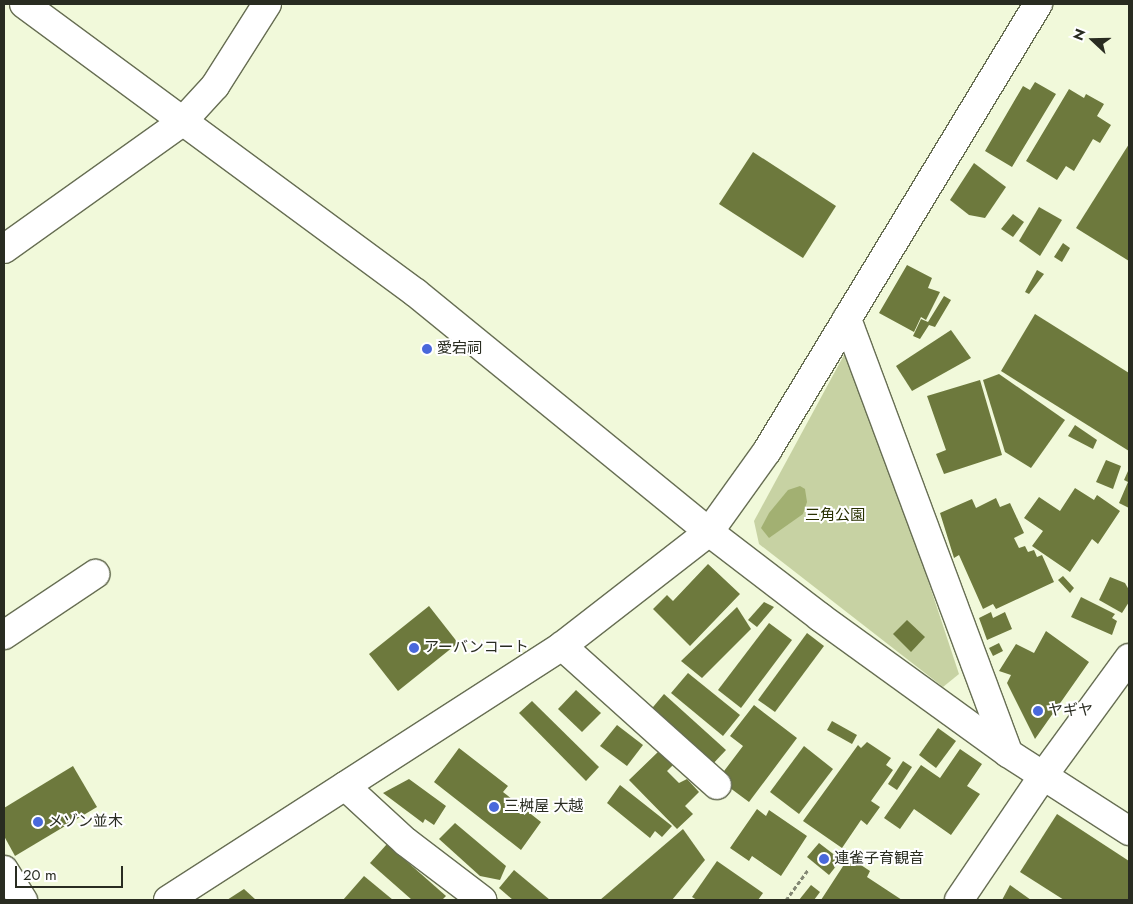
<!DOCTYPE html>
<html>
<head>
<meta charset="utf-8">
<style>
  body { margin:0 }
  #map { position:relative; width:1133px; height:904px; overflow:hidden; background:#f1f9da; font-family:Jost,"Noto Sans JP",sans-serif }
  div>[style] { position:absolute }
  .green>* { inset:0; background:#c7d2a3 }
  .water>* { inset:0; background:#a2b072 }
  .building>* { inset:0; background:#6d793d }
  .path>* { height:3px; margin-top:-1.5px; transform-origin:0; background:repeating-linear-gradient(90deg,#838874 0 4px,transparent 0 6.5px) }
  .roads { filter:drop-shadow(1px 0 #676e53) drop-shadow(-1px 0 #676e53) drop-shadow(0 1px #676e53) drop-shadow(0 -1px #676e53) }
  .minor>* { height:28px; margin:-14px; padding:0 14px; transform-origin:14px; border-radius:14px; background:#fff }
  .dots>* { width:14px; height:14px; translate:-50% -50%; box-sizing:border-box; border:2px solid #fff; border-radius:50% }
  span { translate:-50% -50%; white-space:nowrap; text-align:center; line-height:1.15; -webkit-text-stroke:4px #fff; paint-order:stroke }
  .poi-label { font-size:15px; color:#292c21 }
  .left { translate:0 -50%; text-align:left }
  .park-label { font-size:15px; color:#283000 }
  .frame { position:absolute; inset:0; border:5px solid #292c21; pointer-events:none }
  .north { position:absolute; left:1068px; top:15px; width:50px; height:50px; -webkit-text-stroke:4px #fff; paint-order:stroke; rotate:291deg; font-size:14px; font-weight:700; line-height:20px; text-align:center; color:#292c21 }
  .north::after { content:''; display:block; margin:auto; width:18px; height:22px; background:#292c21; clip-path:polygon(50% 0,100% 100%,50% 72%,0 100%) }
  .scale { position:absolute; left:15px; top:866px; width:108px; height:22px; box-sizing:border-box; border:2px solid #292c21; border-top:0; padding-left:6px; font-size:15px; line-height:18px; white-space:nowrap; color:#292c21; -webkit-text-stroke:4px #fff; paint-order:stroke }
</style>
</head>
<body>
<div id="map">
  <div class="green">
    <i style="clip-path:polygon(844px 355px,856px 363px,959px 674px,943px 687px,759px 544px,754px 521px)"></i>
  </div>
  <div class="water">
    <i style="clip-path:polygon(800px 486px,805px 489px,807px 502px,803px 514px,769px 538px,761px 528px,769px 513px,788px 490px)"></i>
  </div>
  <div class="building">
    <i style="clip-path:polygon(1035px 82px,1056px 94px,1012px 167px,985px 151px,1023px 86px,1030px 90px)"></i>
    <i style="clip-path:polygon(1069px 89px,1084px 98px,1086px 94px,1104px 104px,1097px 116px,1111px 125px,1100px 143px,1093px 139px,1074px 171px,1066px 166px,1057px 180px,1026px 161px)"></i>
    <i style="clip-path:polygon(1129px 144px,1129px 261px,1076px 228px)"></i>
    <i style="clip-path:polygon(753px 152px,836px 206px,803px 258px,719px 204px)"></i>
    <i style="clip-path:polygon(974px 163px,1006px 187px,985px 218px,969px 215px,950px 200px)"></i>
    <i style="clip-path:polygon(1039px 207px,1062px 220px,1040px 256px,1019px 241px)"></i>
    <i style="clip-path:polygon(1013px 214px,1024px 222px,1013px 237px,1001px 229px)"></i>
    <i style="clip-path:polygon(1063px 243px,1070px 248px,1062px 262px,1054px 257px)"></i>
    <i style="clip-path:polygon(907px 265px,932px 278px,928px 288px,940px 292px,926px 320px,921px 317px,914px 332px,879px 313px)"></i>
    <i style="clip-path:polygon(1037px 270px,1044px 274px,1029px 294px,1025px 292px)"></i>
    <i style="clip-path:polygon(944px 296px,951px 300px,935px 327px,929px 325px,920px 339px,913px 336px,921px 319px,928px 322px)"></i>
    <i style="clip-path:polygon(1035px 314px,1129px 373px,1129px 451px,1001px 371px)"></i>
    <i style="clip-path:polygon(951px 330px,971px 358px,912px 391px,896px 366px)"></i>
    <i style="clip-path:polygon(999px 374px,1065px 420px,1031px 468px,1005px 452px,983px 380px)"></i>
    <i style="clip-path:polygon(980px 380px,1002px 455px,944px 474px,936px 454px,946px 450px,927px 396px)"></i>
    <i style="clip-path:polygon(1075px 425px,1097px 440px,1093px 449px,1068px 436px)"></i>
    <i style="clip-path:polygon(1106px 460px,1121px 466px,1113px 489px,1096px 482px)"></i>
    <i style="clip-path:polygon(1128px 471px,1129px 472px,1129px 508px,1119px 503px,1128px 482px,1124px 480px)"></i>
    <i style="clip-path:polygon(1075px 488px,1094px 500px,1097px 495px,1120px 511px,1098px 544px,1092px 539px,1070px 572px,1032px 546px,1043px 531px,1024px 518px,1039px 497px,1060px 511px)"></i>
    <i style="clip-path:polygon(996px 498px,1000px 507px,1010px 503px,1024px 533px,1014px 538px,1019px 548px,1025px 546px,1028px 552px,1034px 550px,1037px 557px,1042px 555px,1054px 582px,996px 609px,993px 604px,983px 609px,959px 555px,954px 558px,940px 513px,972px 499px,976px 508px)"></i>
    <i style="clip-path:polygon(708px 564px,740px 594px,690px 646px,653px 609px,667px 595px,673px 601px)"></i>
    <i style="clip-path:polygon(1063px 576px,1074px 588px,1070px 593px,1058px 580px)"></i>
    <i style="clip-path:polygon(1110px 577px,1125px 583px,1129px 590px,1129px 602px,1122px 613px,1099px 600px)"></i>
    <i style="clip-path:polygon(1081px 597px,1115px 614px,1112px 618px,1117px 621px,1112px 635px,1071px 617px)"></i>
    <i style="clip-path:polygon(764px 602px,774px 607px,757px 627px,748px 620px)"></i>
    <i style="clip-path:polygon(429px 606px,458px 643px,398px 691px,369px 654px)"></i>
    <i style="clip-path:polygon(737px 607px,751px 629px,702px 678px,681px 661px)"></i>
    <i style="clip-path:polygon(991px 612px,993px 618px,1005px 612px,1012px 629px,987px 640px,979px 618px)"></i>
    <i style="clip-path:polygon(907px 620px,925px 637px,911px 652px,893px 634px)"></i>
    <i style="clip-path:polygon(769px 623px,792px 640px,741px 708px,718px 690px)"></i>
    <i style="clip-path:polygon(1046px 631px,1089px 662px,1035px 739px,1007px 683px,1011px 675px,999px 671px,1016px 644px,1034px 653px)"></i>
    <i style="clip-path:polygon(807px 633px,824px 646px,775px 712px,758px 700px)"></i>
    <i style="clip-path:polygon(999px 643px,1003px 651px,993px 656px,989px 648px)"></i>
    <i style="clip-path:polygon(688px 673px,740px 715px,723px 736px,671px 693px)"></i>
    <i style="clip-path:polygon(576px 690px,601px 713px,582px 732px,558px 709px)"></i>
    <i style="clip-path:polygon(664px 694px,726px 750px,709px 768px,648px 713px)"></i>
    <i style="clip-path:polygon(532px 701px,599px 767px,586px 781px,519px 713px)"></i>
    <i style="clip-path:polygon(754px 705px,797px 738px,749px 802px,718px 779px,743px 746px,730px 736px)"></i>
    <i style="clip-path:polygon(832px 721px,857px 735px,852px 744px,827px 730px)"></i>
    <i style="clip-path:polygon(617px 725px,643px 745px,627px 766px,600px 746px)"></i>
    <i style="clip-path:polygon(938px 728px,956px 741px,936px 768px,919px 755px)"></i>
    <i style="clip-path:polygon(867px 742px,891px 758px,886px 765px,893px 770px,871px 801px,880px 807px,867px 825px,861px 820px,842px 848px,803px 821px,858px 745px,861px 748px)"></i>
    <i style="clip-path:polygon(804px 746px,833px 769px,799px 814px,770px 792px)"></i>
    <i style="clip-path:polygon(459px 748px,508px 786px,503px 792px,541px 822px,521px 850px,434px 782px)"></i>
    <i style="clip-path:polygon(960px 749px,982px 764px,967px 786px,980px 794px,951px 835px,914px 809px,900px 829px,884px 818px,921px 765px,940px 778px)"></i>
    <i style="clip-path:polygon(659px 751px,673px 765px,667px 771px,679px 783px,687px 779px,699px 792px,685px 806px,693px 814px,677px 829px,629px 780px)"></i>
    <i style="clip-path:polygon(903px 761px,912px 767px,897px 790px,888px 784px)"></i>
    <i style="clip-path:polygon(73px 766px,97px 807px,15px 856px,4px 836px,4px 808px)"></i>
    <i style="clip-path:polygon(409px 779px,446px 806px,434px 825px,425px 819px,423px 823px,383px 793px)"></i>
    <i style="clip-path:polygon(620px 785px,672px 826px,662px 837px,655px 831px,650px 838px,607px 803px)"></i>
    <i style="clip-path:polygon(757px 809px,766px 816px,769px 810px,807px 836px,781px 876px,752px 856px,749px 861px,730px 848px)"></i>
    <i style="clip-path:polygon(1057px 814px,1129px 861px,1129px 900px,1064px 900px,1020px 872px)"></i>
    <i style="clip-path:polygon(455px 823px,506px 866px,500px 880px,480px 876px,439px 839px)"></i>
    <i style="clip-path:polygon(683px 829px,705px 860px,672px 900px,600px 900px)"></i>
    <i style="clip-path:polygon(819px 843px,841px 860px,829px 875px,807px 857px)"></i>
    <i style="clip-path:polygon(387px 844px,446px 896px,442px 900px,412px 900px,370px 863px)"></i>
    <i style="clip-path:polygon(849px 857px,870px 871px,867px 877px,902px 900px,821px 900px)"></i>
    <i style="clip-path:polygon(717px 861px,763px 893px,758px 900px,697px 900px,692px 897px)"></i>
    <i style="clip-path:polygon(514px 870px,550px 900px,513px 900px,499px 888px)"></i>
    <i style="clip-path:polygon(364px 876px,393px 900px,343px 900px)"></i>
    <i style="clip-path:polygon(811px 885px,820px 892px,814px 900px,799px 900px)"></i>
    <i style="clip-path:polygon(1010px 885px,1031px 900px,1002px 900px)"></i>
    <i style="clip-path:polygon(244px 889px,256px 900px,227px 900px)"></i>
  </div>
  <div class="path">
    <i style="left:786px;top:900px;width:37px;rotate:-54deg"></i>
  </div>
  <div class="roads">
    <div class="minor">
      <i style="left:24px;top:4px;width:487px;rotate:36.4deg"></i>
      <i style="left:416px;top:293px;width:378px;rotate:39.2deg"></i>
      <i style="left:709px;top:532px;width:140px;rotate:37.4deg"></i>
      <i style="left:820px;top:617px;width:232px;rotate:35.9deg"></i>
      <i style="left:1008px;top:753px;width:144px;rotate:32.8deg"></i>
      <i style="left:4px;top:249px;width:219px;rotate:-35.5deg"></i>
      <i style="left:182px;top:122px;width:49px;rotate:-47.5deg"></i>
      <i style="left:215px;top:86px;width:97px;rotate:-57.6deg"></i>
      <i style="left:847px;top:319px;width:463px;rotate:69.6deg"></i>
      <i style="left:4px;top:635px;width:110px;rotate:-33.8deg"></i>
      <i style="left:562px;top:646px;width:208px;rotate:41.9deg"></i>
      <i style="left:345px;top:786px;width:83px;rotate:42.6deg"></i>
      <i style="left:406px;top:842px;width:96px;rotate:37.3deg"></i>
      <i style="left:4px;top:870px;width:36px;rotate:58deg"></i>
      <i style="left:168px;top:900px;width:469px;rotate:-32.8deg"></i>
      <i style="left:562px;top:646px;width:186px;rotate:-37.8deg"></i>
      <i style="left:709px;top:532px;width:100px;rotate:-54.4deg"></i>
      <i style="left:767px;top:451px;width:523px;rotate:-58.77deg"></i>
      <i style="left:959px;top:900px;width:150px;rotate:-55.9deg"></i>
      <i style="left:1043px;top:776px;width:146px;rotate:-53.9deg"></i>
    </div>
  </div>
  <div class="dots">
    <i style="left:427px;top:349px;background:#4968db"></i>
    <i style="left:414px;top:648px;background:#4968db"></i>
    <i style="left:1038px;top:711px;background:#4968db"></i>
    <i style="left:494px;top:807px;background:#4968db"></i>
    <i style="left:38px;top:822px;background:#4968db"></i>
    <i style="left:824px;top:859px;background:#4968db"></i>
  </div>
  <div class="poi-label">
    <span class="left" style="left:437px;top:349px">愛宕祠</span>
    <span class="left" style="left:424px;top:648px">アーバンコート</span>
    <span class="left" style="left:1048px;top:711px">ヤギヤ</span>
    <span class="left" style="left:504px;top:807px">三桝屋 大越</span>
    <span class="left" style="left:48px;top:822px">メゾン並木</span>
    <span class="left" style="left:834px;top:859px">連雀子育観音</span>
  </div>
  <div class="park-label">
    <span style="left:835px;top:516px">三角公園</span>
  </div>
  <div class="frame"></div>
  <div class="north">N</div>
  <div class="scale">20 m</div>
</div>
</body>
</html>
